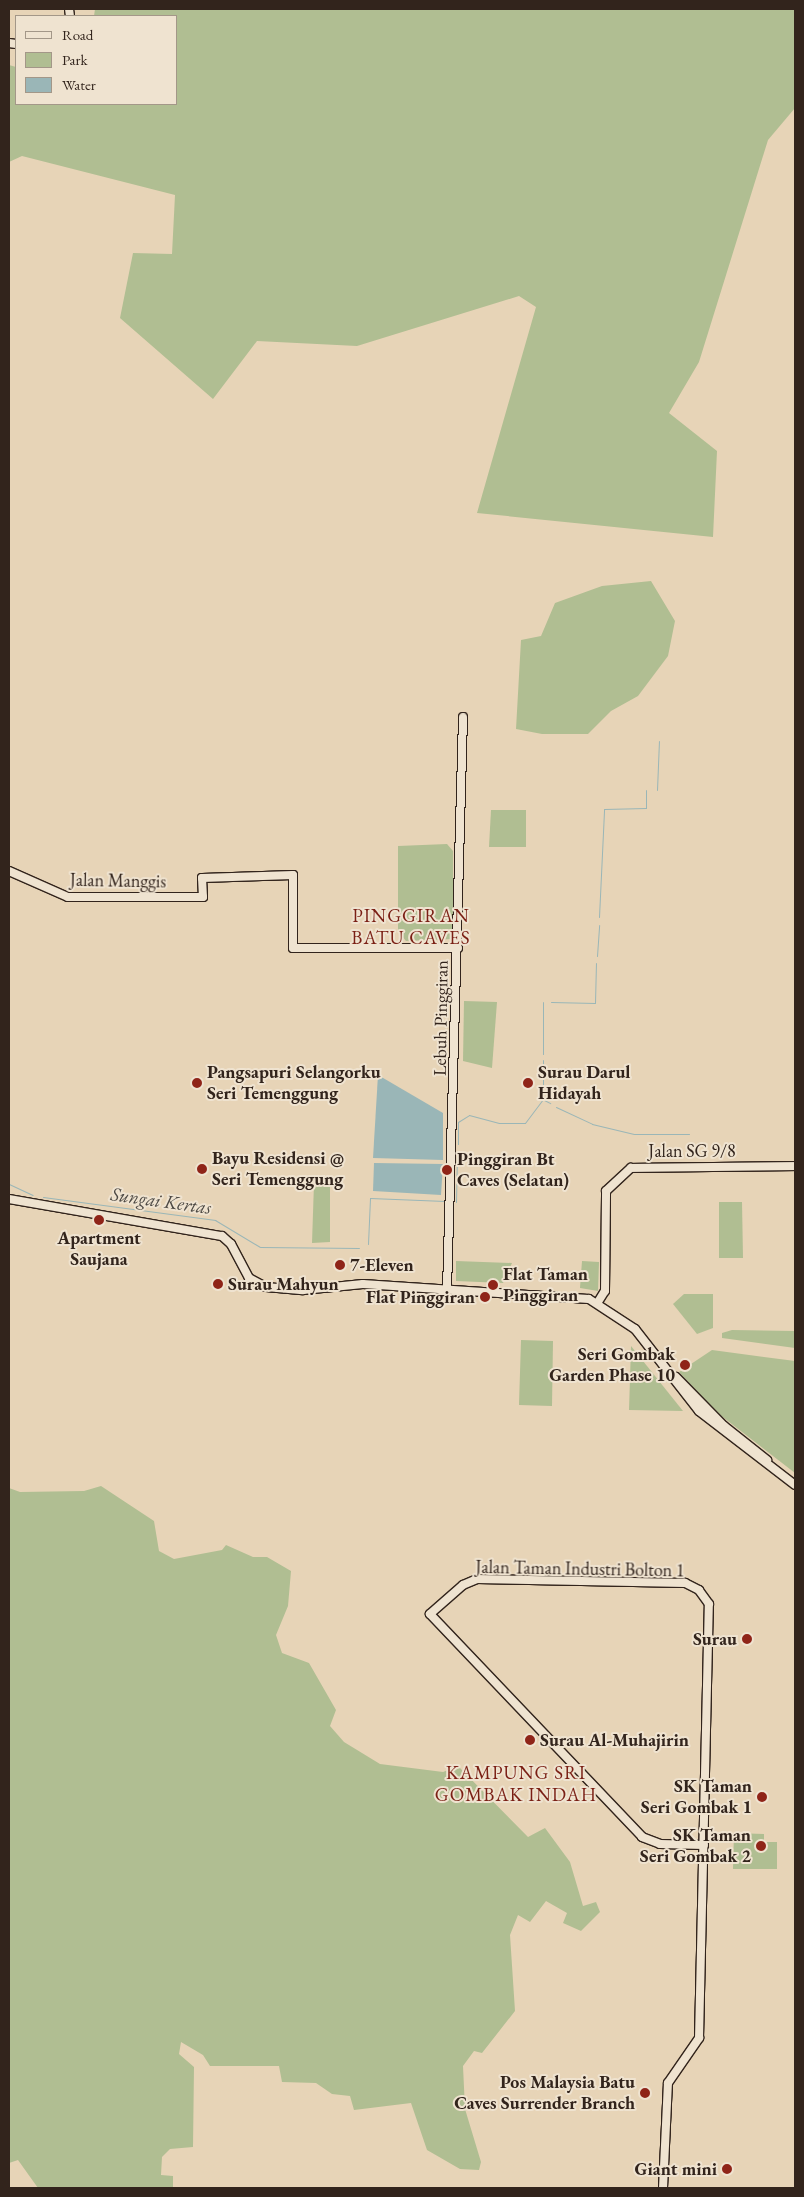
<!DOCTYPE html>
<html>
<head>
<meta charset="utf-8">
<style>
  body { margin:0 }
  #map { position:relative; width:804px; height:2197px; overflow:hidden; background:#e7d4b7; font-family:"EB Garamond",serif }
  div>[style] { position:absolute }
  .green>* { inset:0; background:#b0be92 }
  .water>* { inset:0; background:#9ab6b7 }
  .stream>* { height:1px; margin:-0.5px; padding:0 0.5px; transform-origin:0.5px; border-radius:0.5px; background:#9ab6b7 }
  .roads { filter:drop-shadow(1px 0 #32241c) drop-shadow(-1px 0 #32241c) drop-shadow(0 1px #32241c) drop-shadow(0 -1px #32241c) }
  .secondary>* { height:8px; margin:-4px; padding:0 4px; transform-origin:4px; border-radius:4px; background:#efe3d0 }
  .dots>* { width:14px; height:14px; translate:-50% -50%; box-sizing:border-box; border:2px solid #efe3d0; border-radius:50% }
  span { translate:-50% -50%; white-space:nowrap; text-align:center; line-height:1.15; -webkit-text-stroke:4px #efe3d0; paint-order:stroke }
  .street-label { font-size:18px; color:#32241c }
  .poi-label { font-size:18px; color:#32241c; font-weight:700 }
  .left { translate:0 -50%; text-align:left }
  .right { translate:-100% -50%; text-align:right }
  .neighbourhood-label { font-size:19px; color:#7a1f14; letter-spacing:1px }
  .water-label { font-size:19px; color:#4c4843; font-style:italic }
  .frame { position:absolute; inset:0; border:10px solid #32241c; pointer-events:none }
  .legend { position:absolute; left:15px; top:15px; width:162px; height:90px; box-sizing:border-box; background:#efe3d0; border:1px solid #a39788; margin:0; padding:6px 9px; list-style:none; font-size:15px; color:#32241c }
  .legend li { display:flex; align-items:center; gap:10px; height:25px }
  .legend b { width:25px; border:1px solid #a39788 }
</style>
</head>
<body>
<div id="map">
  <div class="green">
    <i style="clip-path:polygon(95px 9px,795px 9px,795px 108px,768px 140px,699px 362px,669px 413px,717px 451px,713px 537px,477px 513px,536px 307px,519px 296px,357px 346px,257px 341px,213px 399px,120px 318px,133px 253px,172px 254px,175px 195px,22px 156px,9px 162px,9px 65px,16px 67px,16px 104px,176px 104px,176px 16px,94px 16px)"></i>
    <i style="clip-path:polygon(651px 581px,675px 621px,668px 656px,638px 696px,611px 711px,588px 734px,542px 734px,516px 729px,521px 640px,541px 636px,555px 603px,602px 586px)"></i>
    <i style="clip-path:polygon(491px 810px,526px 810px,526px 847px,489px 847px)"></i>
    <i style="clip-path:polygon(447px 844px,453px 851px,453px 939px,406px 941px,398px 931px,398px 846px)"></i>
    <i style="clip-path:polygon(464px 1001px,497px 1002px,492px 1068px,463px 1061px)"></i>
    <i style="clip-path:polygon(314px 1183px,330px 1183px,330px 1242px,312px 1243px)"></i>
    <i style="clip-path:polygon(719px 1202px,742px 1202px,743px 1258px,719px 1258px)"></i>
    <i style="clip-path:polygon(456px 1261px,512px 1263px,503px 1283px,456px 1281px)"></i>
    <i style="clip-path:polygon(582px 1261px,599px 1262px,598px 1291px,580px 1288px)"></i>
    <i style="clip-path:polygon(684px 1294px,713px 1294px,713px 1328px,697px 1334px,673px 1304px)"></i>
    <i style="clip-path:polygon(732px 1330px,795px 1331px,795px 1348px,722px 1338px,722px 1333px)"></i>
    <i style="clip-path:polygon(521px 1340px,553px 1341px,552px 1406px,519px 1405px)"></i>
    <i style="clip-path:polygon(631px 1346px,683px 1411px,629px 1410px)"></i>
    <i style="clip-path:polygon(712px 1350px,795px 1361px,795px 1473px,715px 1411px,679px 1372px)"></i>
    <i style="clip-path:polygon(101px 1486px,154px 1521px,159px 1551px,174px 1559px,222px 1550px,226px 1545px,253px 1557px,267px 1557px,291px 1571px,288px 1606px,276px 1635px,282px 1653px,309px 1663px,336px 1710px,330px 1726px,344px 1742px,380px 1764px,443px 1772px,458px 1766px,528px 1837px,545px 1828px,570px 1862px,583px 1906px,596px 1902px,600px 1912px,581px 1931px,563px 1923px,567px 1913px,546px 1901px,530px 1922px,518px 1915px,510px 1935px,515px 2011px,482px 2053px,474px 2051px,463px 2066px,465px 2109px,481px 2162px,479px 2170px,460px 2169px,427px 2150px,411px 2103px,354px 2110px,350px 2096px,332px 2094px,316px 2083px,282px 2082px,279px 2066px,210px 2066px,203px 2055px,181px 2042px,179px 2054px,194px 2067px,193px 2147px,170px 2149px,162px 2157px,161px 2175px,173px 2176px,173px 2188px,38px 2188px,18px 2160px,9px 2163px,9px 1488px,20px 1492px,84px 1491px)"></i>
    <i style="clip-path:polygon(734px 1833px,764px 1834px,764px 1842px,777px 1842px,777px 1869px,733px 1869px)"></i>
  </div>
  <div class="water">
    <i style="clip-path:polygon(378px 1075px,443px 1113px,443px 1160px,373px 1158px)"></i>
    <i style="clip-path:polygon(374px 1163px,443px 1164px,441px 1195px,373px 1191px)"></i>
  </div>
  <div class="stream">
    <i style="left:657px;top:790px;width:49px;rotate:-87.7deg"></i>
    <i style="left:599px;top:917px;width:108px;rotate:-87.3deg"></i>
    <i style="left:604px;top:809px;width:42px;rotate:-1.4deg"></i>
    <i style="left:646px;top:808px;width:18px;rotate:-90deg"></i>
    <i style="left:597px;top:956px;width:31px;rotate:-86deg"></i>
    <i style="left:543px;top:1002px;width:52px;rotate:90deg"></i>
    <i style="left:551px;top:1002px;width:44px;rotate:1.3deg"></i>
    <i style="left:595px;top:1003px;width:40px;rotate:-88.6deg"></i>
    <i style="left:544px;top:1100px;width:7px;rotate:27deg"></i>
    <i style="left:556px;top:1107px;width:40px;rotate:25deg"></i>
    <i style="left:592px;top:1124px;width:43px;rotate:13.4deg"></i>
    <i style="left:634px;top:1134px;width:55px"></i>
    <i style="left:458px;top:1144px;width:22px;rotate:-90deg"></i>
    <i style="left:458px;top:1122px;width:13px;rotate:-32deg"></i>
    <i style="left:469px;top:1115px;width:31px;rotate:15deg"></i>
    <i style="left:499px;top:1123px;width:26px"></i>
    <i style="left:525px;top:1123px;width:30px;rotate:-53deg"></i>
    <i style="left:543px;top:1099px;width:39px;rotate:-90deg"></i>
    <i style="left:9px;top:1184px;width:26px;rotate:25deg"></i>
    <i style="left:43px;top:1197px;width:174px;rotate:7.6deg"></i>
    <i style="left:215px;top:1220px;width:52px;rotate:31deg"></i>
    <i style="left:260px;top:1247px;width:99px;rotate:0.6deg"></i>
    <i style="left:456px;top:1202px;width:49px;rotate:-88.8deg"></i>
    <i style="left:368px;top:1244px;width:46px;rotate:-87.5deg"></i>
    <i style="left:370px;top:1198px;width:75px;rotate:2.3deg"></i>
  </div>
  <div class="roads">
    <div class="secondary">
      <i style="left:69px;top:9px;width:7px;rotate:82deg"></i>
      <i style="left:9px;top:43px;width:7px;rotate:8deg"></i>
      <i style="left:9px;top:871px;width:64px;rotate:23.8deg"></i>
      <i style="left:68px;top:897px;width:135px"></i>
      <i style="left:203px;top:897px;width:19px;rotate:-93deg"></i>
      <i style="left:202px;top:878px;width:91px;rotate:-1.9deg"></i>
      <i style="left:293px;top:875px;width:73px;rotate:90deg"></i>
      <i style="left:293px;top:948px;width:165px"></i>
      <i style="left:9px;top:1199px;width:216px;rotate:9.9deg"></i>
      <i style="left:222px;top:1236px;width:12px;rotate:42deg"></i>
      <i style="left:231px;top:1244px;width:38px;rotate:62deg"></i>
      <i style="left:249px;top:1278px;width:19px;rotate:28deg"></i>
      <i style="left:266px;top:1287px;width:37px;rotate:5deg"></i>
      <i style="left:303px;top:1290px;width:60px;rotate:-5.7deg"></i>
      <i style="left:363px;top:1284px;width:226px;rotate:3.8deg"></i>
      <i style="left:589px;top:1299px;width:55px;rotate:33.1deg"></i>
      <i style="left:635px;top:1329px;width:104px;rotate:52deg"></i>
      <i style="left:699px;top:1411px;width:121px;rotate:37.6deg"></i>
      <i style="left:447px;top:1291px;width:574px;rotate:-88.4deg"></i>
      <i style="left:598px;top:1302px;width:13px;rotate:-58deg"></i>
      <i style="left:605px;top:1291px;width:100px;rotate:-89.4deg"></i>
      <i style="left:606px;top:1191px;width:34px;rotate:-43deg"></i>
      <i style="left:631px;top:1168px;width:164px;rotate:-0.7deg"></i>
      <i style="left:676px;top:1377px;width:69px;rotate:45.6deg"></i>
      <i style="left:724px;top:1426px;width:55px;rotate:38.3deg"></i>
      <i style="left:663px;top:2188px;width:105px;rotate:-87.3deg"></i>
      <i style="left:668px;top:2083px;width:55px;rotate:-55.4deg"></i>
      <i style="left:699px;top:2038px;width:434px;rotate:-88.7deg"></i>
      <i style="left:709px;top:1604px;width:17px;rotate:-126deg"></i>
      <i style="left:699px;top:1590px;width:16px;rotate:-153deg"></i>
      <i style="left:685px;top:1583px;width:208px;rotate:-178.9deg"></i>
      <i style="left:477px;top:1579px;width:15px;rotate:157deg"></i>
      <i style="left:463px;top:1585px;width:44px;rotate:138.7deg"></i>
      <i style="left:430px;top:1614px;width:308px;rotate:46.4deg"></i>
      <i style="left:642px;top:1837px;width:19px;rotate:21deg"></i>
      <i style="left:660px;top:1844px;width:44px;rotate:1.3deg"></i>
    </div>
  </div>
  <div class="dots">
    <i style="left:197px;top:1083px;background:#8f2418"></i>
    <i style="left:528px;top:1083px;background:#8f2418"></i>
    <i style="left:202px;top:1169px;background:#8f2418"></i>
    <i style="left:447px;top:1170px;background:#8f2418"></i>
    <i style="left:99px;top:1220px;background:#8f2418"></i>
    <i style="left:340px;top:1265px;background:#8f2418"></i>
    <i style="left:218px;top:1284px;background:#8f2418"></i>
    <i style="left:493px;top:1285px;background:#8f2418"></i>
    <i style="left:485px;top:1297px;background:#8f2418"></i>
    <i style="left:685px;top:1365px;background:#8f2418"></i>
    <i style="left:747px;top:1639px;background:#8f2418"></i>
    <i style="left:530px;top:1740px;background:#8f2418"></i>
    <i style="left:762px;top:1797px;background:#8f2418"></i>
    <i style="left:761px;top:1846px;background:#8f2418"></i>
    <i style="left:645px;top:2093px;background:#8f2418"></i>
    <i style="left:727px;top:2169px;background:#8f2418"></i>
  </div>
  <div class="street-label">
    <span style="left:118px;top:881px;rotate:1deg">Jalan Manggis</span>
    <span style="left:441px;top:1018px;rotate:-89deg">Lebuh Pinggiran</span>
    <span style="left:692px;top:1151px">Jalan SG 9/8</span>
    <span style="left:580px;top:1569px;rotate:1deg">Jalan Taman Industri Bolton 1</span>
  </div>
  <div class="poi-label">
    <span class="left" style="left:207px;top:1083px">Pangsapuri Selangorku<br>Seri Temenggung</span>
    <span class="left" style="left:538px;top:1083px">Surau Darul<br>Hidayah</span>
    <span class="left" style="left:212px;top:1169px">Bayu Residensi @<br>Seri Temenggung</span>
    <span class="left" style="left:457px;top:1170px">Pinggiran Bt<br>Caves (Selatan)</span>
    <span style="left:99px;top:1249px">Apartment<br>Saujana</span>
    <span class="left" style="left:350px;top:1265px">7-Eleven</span>
    <span class="left" style="left:503px;top:1285px">Flat Taman<br>Pinggiran</span>
    <span class="left" style="left:228px;top:1284px">Surau Mahyun</span>
    <span class="right" style="left:475px;top:1297px">Flat Pinggiran</span>
    <span class="right" style="left:675px;top:1365px">Seri Gombak<br>Garden Phase 10</span>
    <span class="right" style="left:737px;top:1639px">Surau</span>
    <span class="left" style="left:540px;top:1740px">Surau Al-Muhajirin</span>
    <span class="right" style="left:752px;top:1797px">SK Taman<br>Seri Gombak 1</span>
    <span class="right" style="left:751px;top:1846px">SK Taman<br>Seri Gombak 2</span>
    <span class="right" style="left:635px;top:2093px">Pos Malaysia Batu<br>Caves Surrender Branch</span>
    <span class="right" style="left:717px;top:2169px">Giant mini</span>
  </div>
  <div class="neighbourhood-label">
    <span style="left:411px;top:927px">PINGGIRAN<br>BATU CAVES</span>
    <span style="left:516px;top:1784px">KAMPUNG SRI<br>GOMBAK INDAH</span>
  </div>
  <div class="water-label">
    <span style="left:161px;top:1201px;rotate:8deg">Sungai Kertas</span>
  </div>
  <div class="frame"></div>
  <ul class="legend">
  <li><b style="height:6px;background:#efe3d0"></b>Road</li>
  <li><b style="height:14px;background:#b0be92"></b>Park</li>
  <li><b style="height:14px;background:#9ab6b7"></b>Water</li>
  </ul>
</div>
</body>
</html>
